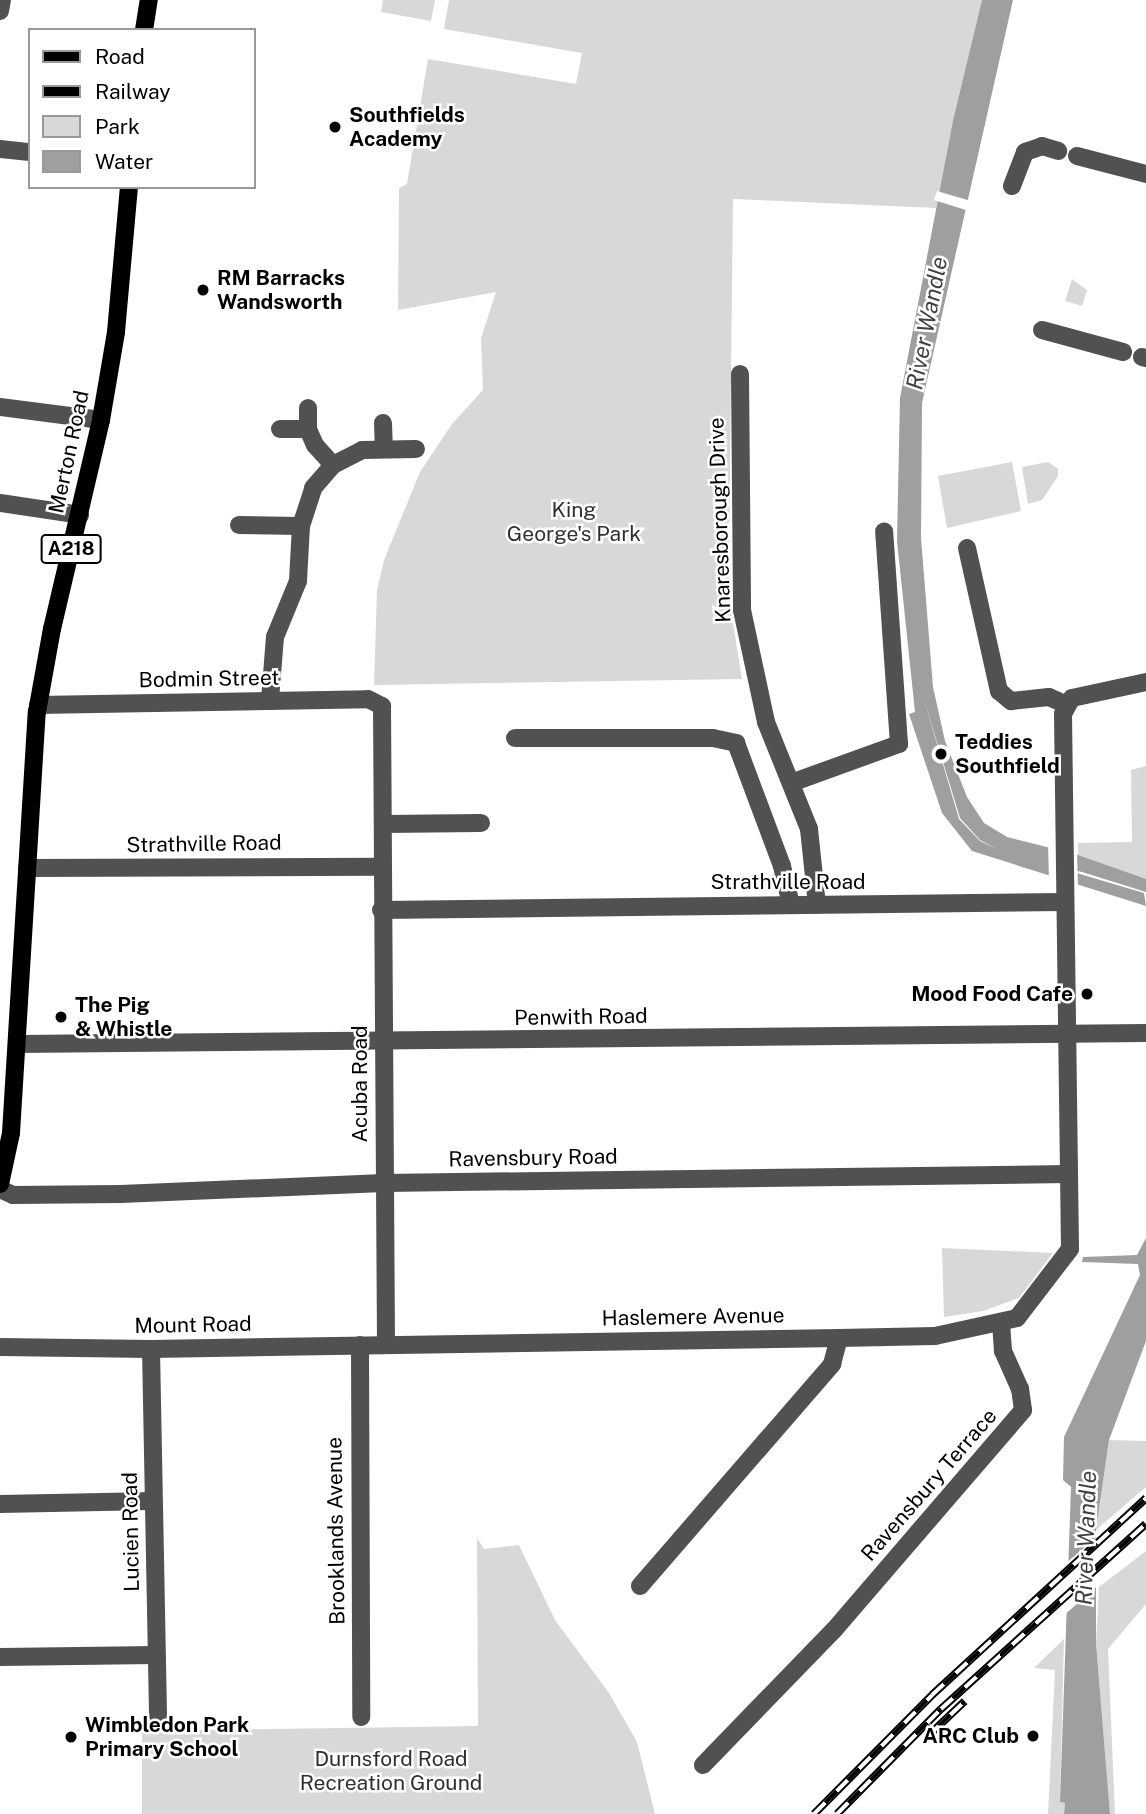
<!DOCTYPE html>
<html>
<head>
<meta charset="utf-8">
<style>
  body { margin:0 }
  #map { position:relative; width:1146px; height:1814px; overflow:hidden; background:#fff; font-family:"Public Sans",sans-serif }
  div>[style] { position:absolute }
  .green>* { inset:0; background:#d8d8d8 }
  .water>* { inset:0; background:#9f9f9f }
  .pier>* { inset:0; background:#fff }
  .minor>* { height:18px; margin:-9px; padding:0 9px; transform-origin:9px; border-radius:9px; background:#515151 }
  .major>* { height:18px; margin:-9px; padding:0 9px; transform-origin:9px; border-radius:9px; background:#000 }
  .rail>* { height:8px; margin-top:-4px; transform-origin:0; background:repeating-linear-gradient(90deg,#fff 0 16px,#000 0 32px); box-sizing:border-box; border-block:2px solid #000 }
  .dots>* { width:19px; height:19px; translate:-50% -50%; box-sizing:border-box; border:4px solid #fff; border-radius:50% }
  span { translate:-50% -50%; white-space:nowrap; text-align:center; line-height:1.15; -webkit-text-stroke:5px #fff; paint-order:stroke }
  .shield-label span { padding:2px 5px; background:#fff; border:2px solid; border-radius:5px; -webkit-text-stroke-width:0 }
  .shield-label { font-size:19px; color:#000; font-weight:700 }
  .poi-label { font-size:21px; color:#000; font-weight:700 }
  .left { translate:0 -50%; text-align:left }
  .right { translate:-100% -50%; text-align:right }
  .street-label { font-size:21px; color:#000 }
  .park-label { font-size:21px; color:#2f2f2f }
  .water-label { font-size:23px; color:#404040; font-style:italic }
  .legend { position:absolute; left:28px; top:28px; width:228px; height:161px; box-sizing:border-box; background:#fff; border:2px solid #999; margin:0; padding:9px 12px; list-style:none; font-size:21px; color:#000 }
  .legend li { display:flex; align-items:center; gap:14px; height:35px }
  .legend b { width:35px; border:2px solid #999 }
</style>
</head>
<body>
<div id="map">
  <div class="green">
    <i style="clip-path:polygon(383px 0,435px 0,431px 21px,381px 12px)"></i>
    <i style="clip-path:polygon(449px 0,982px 0,936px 208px,733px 199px,729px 552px,730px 605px,742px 679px,374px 685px,377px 590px,384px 560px,420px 472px,452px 424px,483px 390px,481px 338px,496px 292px,398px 310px,399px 188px,407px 184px,428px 59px,576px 84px,582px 53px,444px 29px)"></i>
    <i style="clip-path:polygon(1072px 279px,1087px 290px,1082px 306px,1065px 301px)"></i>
    <i style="clip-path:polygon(1012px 462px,1021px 511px,947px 528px,938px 476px)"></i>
    <i style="clip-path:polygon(1048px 462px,1058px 469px,1058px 476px,1042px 500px,1028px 504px,1022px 467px)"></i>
    <i style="clip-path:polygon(1146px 766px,1146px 880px,1078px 855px,1078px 843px,1132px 842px,1131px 770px)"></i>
    <i style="clip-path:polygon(942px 1248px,1053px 1253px,1019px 1298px,983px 1311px,944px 1317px)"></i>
    <i style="clip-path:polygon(1109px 1440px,1146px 1441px,1146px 1487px,1096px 1530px)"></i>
    <i style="clip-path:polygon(477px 1538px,484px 1549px,519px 1545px,555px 1620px,609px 1693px,637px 1742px,655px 1814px,142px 1814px,142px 1731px,478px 1726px)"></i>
    <i style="clip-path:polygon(1146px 1551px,1146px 1604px,1108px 1649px,1115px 1814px,1110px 1814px,1096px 1643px,1099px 1587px)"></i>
    <i style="clip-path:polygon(1064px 1639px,1060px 1802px,1065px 1803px,1064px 1814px,1048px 1814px,1055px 1670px,1034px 1668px)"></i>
  </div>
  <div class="water">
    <i style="clip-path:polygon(evenodd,982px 0,1013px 0,922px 403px,921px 538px,933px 687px,945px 741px,967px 797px,984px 823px,1007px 837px,1078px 855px,1146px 879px,1146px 892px,1082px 872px,1053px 866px,1144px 893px,1146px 906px,972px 851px,942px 813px,909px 714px,915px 712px,897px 541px,900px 398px,953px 121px,982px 0,923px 696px,960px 818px,980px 840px,997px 849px,980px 841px,959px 819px,923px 696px)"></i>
    <i style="clip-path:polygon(1146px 1238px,1146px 1341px,1109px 1440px,1096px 1530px,1096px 1643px,1110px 1814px,1064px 1814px,1065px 1803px,1060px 1802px,1071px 1487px,1063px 1480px,1064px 1437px,1140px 1275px,1138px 1264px,1082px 1262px,1083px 1257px,1137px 1255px)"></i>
  </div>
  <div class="pier">
    <i style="clip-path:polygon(937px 191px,971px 201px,969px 211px,934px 200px)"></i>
    <i style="clip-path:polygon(1048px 845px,1077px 852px,1078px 888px,1049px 881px)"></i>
    <i style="clip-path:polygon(1100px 1534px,1103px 1581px,1062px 1617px,1064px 1565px)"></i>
  </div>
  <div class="minor">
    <i style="left:0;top:11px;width:11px;rotate:-80deg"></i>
    <i style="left:0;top:149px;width:30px;rotate:6deg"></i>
    <i style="left:1077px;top:156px;width:71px;rotate:14.6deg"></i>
    <i style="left:1012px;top:186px;width:36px;rotate:-69deg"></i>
    <i style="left:1025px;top:152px;width:18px;rotate:-19deg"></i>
    <i style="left:1042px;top:146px;width:17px;rotate:17deg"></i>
    <i style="left:1042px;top:330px;width:84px;rotate:15.2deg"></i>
    <i style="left:1142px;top:357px;width:4px;rotate:14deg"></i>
    <i style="left:740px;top:374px;width:236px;rotate:89.5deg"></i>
    <i style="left:742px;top:610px;width:115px;rotate:77.9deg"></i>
    <i style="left:766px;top:722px;width:115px;rotate:68.1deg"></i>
    <i style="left:809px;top:829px;width:76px;rotate:84deg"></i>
    <i style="left:0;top:407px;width:102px;rotate:7.3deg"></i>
    <i style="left:383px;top:423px;width:24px;rotate:88deg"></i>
    <i style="left:280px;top:429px;width:28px"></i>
    <i style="left:333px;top:465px;width:33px;rotate:-27deg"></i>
    <i style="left:362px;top:450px;width:54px;rotate:-1.1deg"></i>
    <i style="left:0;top:503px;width:81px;rotate:8.5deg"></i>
    <i style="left:239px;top:525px;width:62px;rotate:0.9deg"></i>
    <i style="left:301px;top:526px;width:40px;rotate:-72deg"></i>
    <i style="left:313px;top:488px;width:30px;rotate:-49deg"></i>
    <i style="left:333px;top:465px;width:27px;rotate:-132deg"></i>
    <i style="left:315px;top:445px;width:17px;rotate:-114deg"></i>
    <i style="left:308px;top:429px;width:21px;rotate:-90deg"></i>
    <i style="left:967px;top:548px;width:147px;rotate:77.4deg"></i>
    <i style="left:999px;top:691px;width:16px;rotate:40deg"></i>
    <i style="left:1011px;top:701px;width:38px;rotate:-6deg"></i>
    <i style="left:1049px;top:697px;width:17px;rotate:24deg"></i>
    <i style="left:270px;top:700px;width:63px;rotate:-85.5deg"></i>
    <i style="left:275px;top:637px;width:61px;rotate:-67.7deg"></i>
    <i style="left:298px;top:581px;width:55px;rotate:-86.9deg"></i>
    <i style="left:38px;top:705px;width:330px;rotate:-1deg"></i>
    <i style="left:368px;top:699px;width:16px;rotate:27deg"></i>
    <i style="left:382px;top:706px;width:639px;rotate:89.64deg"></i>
    <i style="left:515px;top:738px;width:198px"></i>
    <i style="left:713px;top:738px;width:24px;rotate:12deg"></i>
    <i style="left:736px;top:743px;width:131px;rotate:69.5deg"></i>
    <i style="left:782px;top:866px;width:39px;rotate:77deg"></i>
    <i style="left:791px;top:783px;width:115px;rotate:-19.9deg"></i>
    <i style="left:899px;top:744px;width:213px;rotate:-94deg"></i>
    <i style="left:383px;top:824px;width:98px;rotate:-0.6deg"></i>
    <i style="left:27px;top:868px;width:354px;rotate:-0.2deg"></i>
    <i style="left:381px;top:910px;width:682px;rotate:-0.67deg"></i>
    <i style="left:17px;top:1044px;width:1129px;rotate:-0.56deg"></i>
    <i style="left:0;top:1189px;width:14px;rotate:25deg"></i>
    <i style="left:13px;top:1195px;width:108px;rotate:-0.5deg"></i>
    <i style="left:121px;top:1194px;width:263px;rotate:-2.4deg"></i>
    <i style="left:384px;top:1183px;width:684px;rotate:-0.75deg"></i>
    <i style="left:360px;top:1345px;width:372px;rotate:89.8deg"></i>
    <i style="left:0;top:1347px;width:151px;rotate:0.8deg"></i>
    <i style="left:151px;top:1349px;width:688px;rotate:-0.92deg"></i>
    <i style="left:839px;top:1338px;width:96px;rotate:-1.2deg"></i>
    <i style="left:935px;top:1336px;width:84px;rotate:-12.4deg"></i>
    <i style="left:1017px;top:1318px;width:87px;rotate:-52.5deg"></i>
    <i style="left:1070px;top:1249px;width:535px;rotate:-90.75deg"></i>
    <i style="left:1063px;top:714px;width:18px;rotate:-61deg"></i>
    <i style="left:1072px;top:698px;width:76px;rotate:-12.2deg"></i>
    <i style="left:151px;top:1349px;width:367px;rotate:88.9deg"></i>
    <i style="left:0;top:1504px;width:153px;rotate:-1.1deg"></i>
    <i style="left:640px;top:1586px;width:294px;rotate:-49.1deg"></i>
    <i style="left:832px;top:1364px;width:27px;rotate:-75deg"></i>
    <i style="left:0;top:1657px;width:155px;rotate:-0.7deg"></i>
    <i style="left:703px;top:1765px;width:188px;rotate:-45.9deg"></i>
    <i style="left:834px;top:1630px;width:290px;rotate:-49.3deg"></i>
    <i style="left:1023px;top:1410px;width:21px;rotate:-98deg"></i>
    <i style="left:1020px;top:1389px;width:42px;rotate:-114.1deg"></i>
    <i style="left:1003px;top:1351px;width:28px;rotate:-94deg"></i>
  </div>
  <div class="major">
    <i style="left:144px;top:30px;width:30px;rotate:-81deg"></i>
    <i style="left:0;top:1184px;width:52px;rotate:-77.8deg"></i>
    <i style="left:11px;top:1133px;width:422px;rotate:-86.5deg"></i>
    <i style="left:37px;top:712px;width:84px;rotate:-79.8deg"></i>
    <i style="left:52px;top:629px;width:215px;rotate:-76.8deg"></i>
    <i style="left:101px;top:420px;width:89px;rotate:-80.3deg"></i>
    <i style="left:116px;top:332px;width:146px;rotate:-84.9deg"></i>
  </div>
  <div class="rail">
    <i style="left:927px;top:1737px;width:52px;rotate:-43.5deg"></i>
    <i style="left:814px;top:1814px;width:168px;rotate:-45.2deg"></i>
    <i style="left:932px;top:1695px;width:291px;rotate:-42.6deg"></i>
    <i style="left:837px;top:1814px;width:148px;rotate:-45.3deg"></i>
    <i style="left:941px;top:1709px;width:276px;rotate:-42.1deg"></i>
  </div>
  <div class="dots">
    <i style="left:335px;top:127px;background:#000"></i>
    <i style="left:203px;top:290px;background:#000"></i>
    <i style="left:941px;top:754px;background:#000"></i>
    <i style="left:1087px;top:994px;background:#000"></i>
    <i style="left:61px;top:1017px;background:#000"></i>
    <i style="left:1033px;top:1736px;background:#000"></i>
    <i style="left:71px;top:1737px;background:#000"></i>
  </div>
  <div class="shield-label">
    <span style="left:71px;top:549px">A218</span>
  </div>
  <div class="poi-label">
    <span class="left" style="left:349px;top:127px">Southfields<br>Academy</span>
    <span class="left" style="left:217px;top:290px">RM Barracks<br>Wandsworth</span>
    <span class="left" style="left:955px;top:754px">Teddies<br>Southfield</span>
    <span class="right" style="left:1073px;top:994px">Mood Food Cafe</span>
    <span class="left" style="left:75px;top:1017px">The Pig<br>&amp; Whistle</span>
    <span class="left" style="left:85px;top:1737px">Wimbledon Park<br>Primary School</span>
    <span class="right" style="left:1019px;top:1736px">ARC Club</span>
  </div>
  <div class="street-label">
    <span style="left:69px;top:452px;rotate:-78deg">Merton Road</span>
    <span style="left:720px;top:520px;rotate:-92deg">Knaresborough Drive</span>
    <span style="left:209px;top:679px;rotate:-1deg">Bodmin Street</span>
    <span style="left:204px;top:844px;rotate:-1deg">Strathville Road</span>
    <span style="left:788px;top:882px">Strathville Road</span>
    <span style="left:581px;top:1017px;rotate:-1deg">Penwith Road</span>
    <span style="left:360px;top:1084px;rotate:-90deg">Acuba Road</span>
    <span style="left:533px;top:1158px;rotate:-1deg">Ravensbury Road</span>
    <span style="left:693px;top:1317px;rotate:-1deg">Haslemere Avenue</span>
    <span style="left:193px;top:1325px;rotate:-1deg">Mount Road</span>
    <span style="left:929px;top:1485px;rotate:-49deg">Ravensbury Terrace</span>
    <span style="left:336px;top:1531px;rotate:-91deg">Brooklands Avenue</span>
    <span style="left:131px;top:1532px;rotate:-91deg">Lucien Road</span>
  </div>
  <div class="park-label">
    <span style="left:574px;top:522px">King<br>George's Park</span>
    <span style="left:391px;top:1771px">Durnsford Road<br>Recreation Ground</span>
  </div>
  <div class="water-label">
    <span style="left:927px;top:323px;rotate:-79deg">River Wandle</span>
    <span style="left:1086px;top:1538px;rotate:-88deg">River Wandle</span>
  </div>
  <ul class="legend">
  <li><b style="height:9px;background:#000"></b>Road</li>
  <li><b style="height:9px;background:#000"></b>Railway</li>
  <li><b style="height:19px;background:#d8d8d8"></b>Park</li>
  <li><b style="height:19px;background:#9f9f9f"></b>Water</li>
  </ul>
</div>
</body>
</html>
